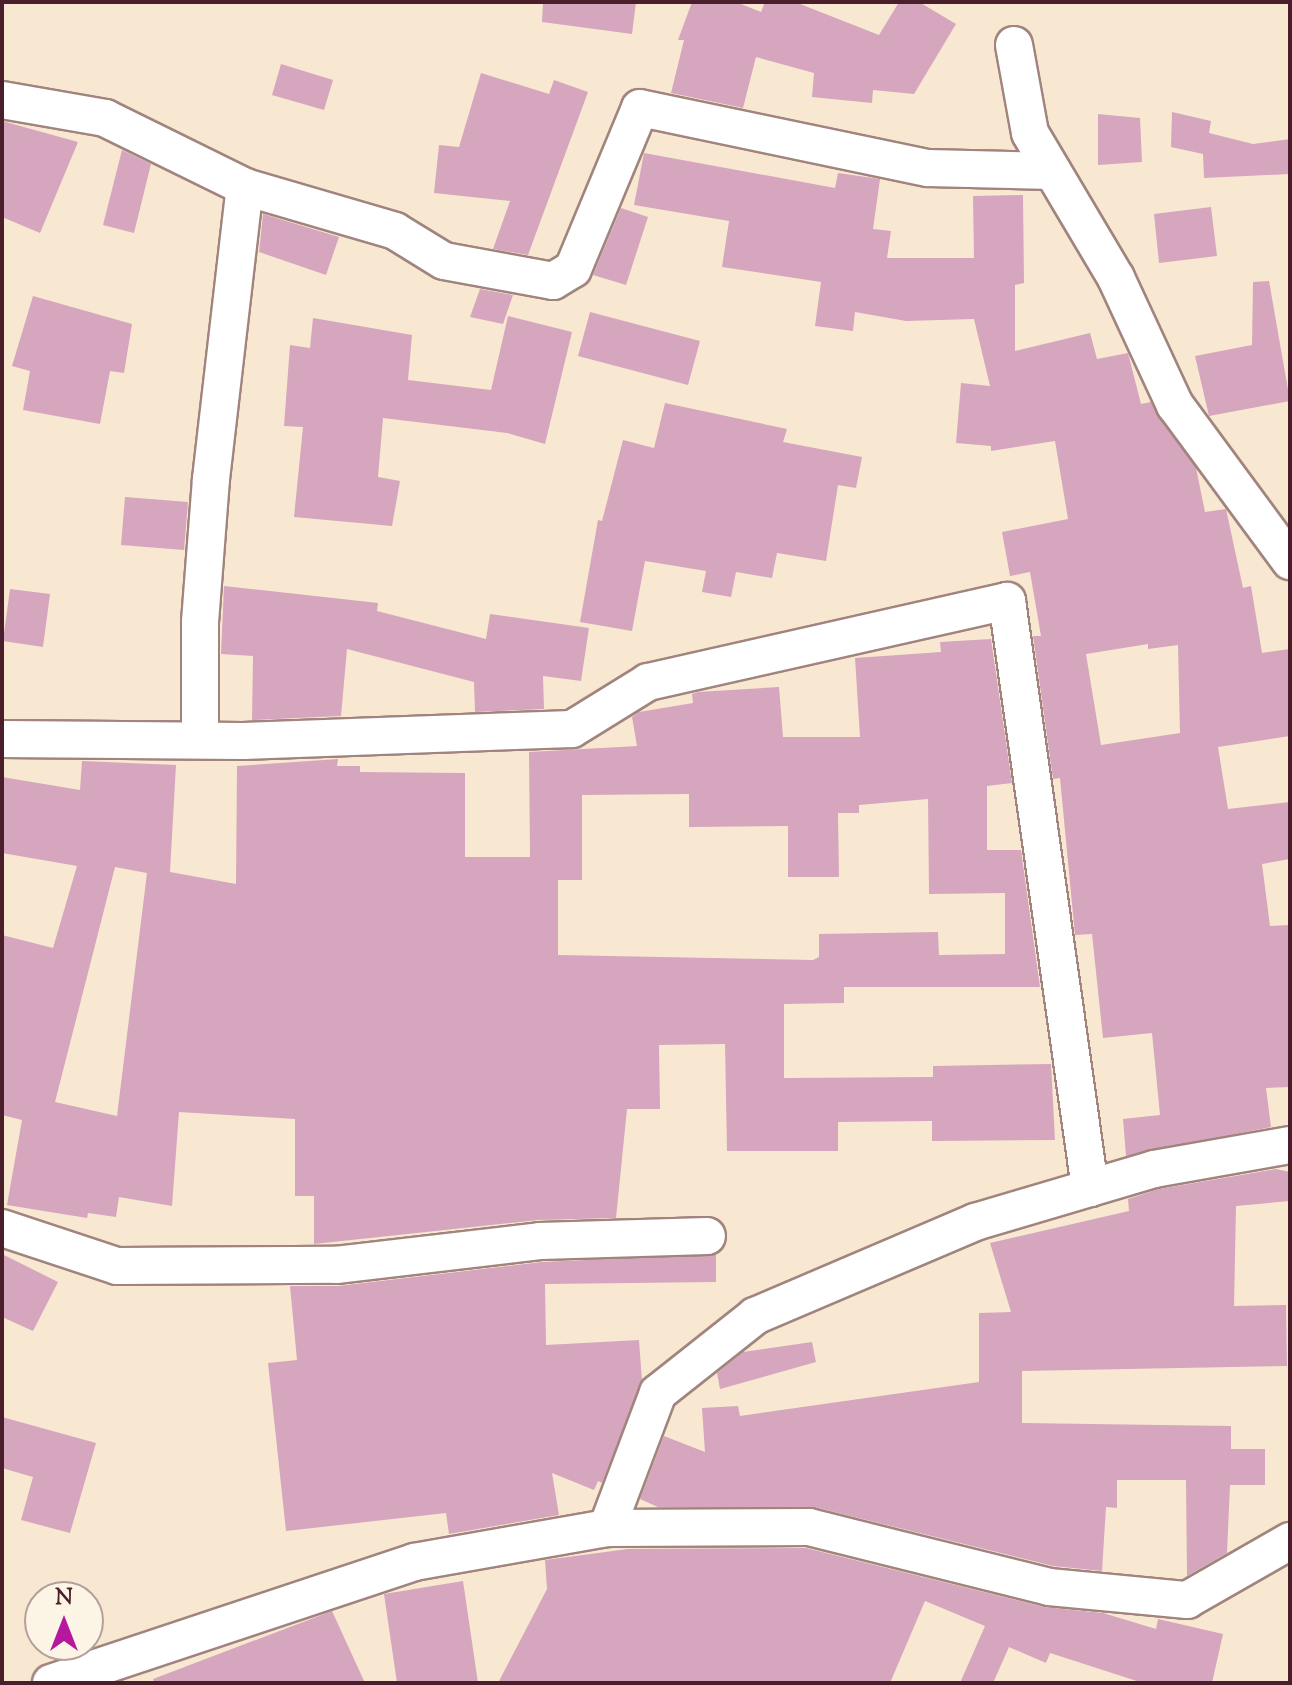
<!DOCTYPE html>
<html>
<head>
<meta charset="utf-8">
<style>
  body { margin:0 }
  #map { position:relative; width:1292px; height:1685px; overflow:hidden; background:#f8e8d1; font-family:"Sorts Mill Goudy",serif }
  div>[style] { position:absolute }
  .building>* { inset:0; background:#d5a6be }
  .roads { filter:drop-shadow(2px 0 #a1847e) drop-shadow(-2px 0 #a1847e) drop-shadow(0 2px #a1847e) drop-shadow(0 -2px #a1847e) }
  .street>* { height:36px; margin:-18px; padding:0 18px; transform-origin:18px; border-radius:18px; background:#fff }
  span { translate:-50% -50%; white-space:nowrap; text-align:center; line-height:1.15; -webkit-text-stroke:7px #fcf5e5; paint-order:stroke }
  .frame { position:absolute; inset:0; border:4px solid #4a1f2b; pointer-events:none }
  .north { position:absolute; left:24px; top:1581px; width:80px; height:80px; box-sizing:border-box; background:#fcf5e5; border:2px solid #b59f9b; border-radius:50%; rotate:0deg; font-size:22px; font-weight:700; line-height:32px; text-align:center; color:#4a1f2b }
  .north::after { content:''; display:block; margin:auto; width:28px; height:36px; background:#b5179e; clip-path:polygon(50% 0,100% 100%,50% 72%,0 100%) }
</style>
</head>
<body>
<div id="map">
  <div class="building">
    <i style="clip-path:polygon(543px 2px,636px 2px,632px 34px,542px 22px)"></i>
    <i style="clip-path:polygon(692px 2px,736px 2px,761px 12px,765px 2px,795px 2px,879px 35px,899px 2px,919px 2px,956px 24px,914px 94px,873px 90px,872px 103px,812px 97px,814px 73px,756px 57px,743px 108px,671px 93px,684px 40px,678px 40px)"></i>
    <i style="clip-path:polygon(281px 64px,333px 80px,324px 110px,272px 95px)"></i>
    <i style="clip-path:polygon(481px 73px,549px 94px,554px 80px,588px 92px,528px 255px,493px 249px,510px 201px,434px 193px,439px 145px,459px 147px)"></i>
    <i style="clip-path:polygon(1172px 112px,1211px 121px,1209px 133px,1253px 144px,1290px 139px,1290px 174px,1204px 178px,1203px 154px,1171px 147px)"></i>
    <i style="clip-path:polygon(1098px 114px,1140px 118px,1142px 162px,1098px 165px)"></i>
    <i style="clip-path:polygon(2px 121px,78px 142px,40px 233px,2px 217px)"></i>
    <i style="clip-path:polygon(122px 150px,151px 164px,134px 233px,103px 225px)"></i>
    <i style="clip-path:polygon(evenodd,644px 153px,835px 188px,838px 173px,880px 179px,873px 229px,891px 231px,887px 258px,974px 258px,973px 196px,1023px 195px,1024px 283px,1015px 285px,1015px 351px,1090px 333px,1097px 359px,1128px 353px,1141px 404px,1151px 402px,1196px 468px,1205px 512px,1226px 509px,1243px 588px,1251px 586px,1262px 653px,1290px 649px,1290px 736px,1218px 747px,1228px 809px,1290px 802px,1290px 859px,1262px 864px,1270px 926px,1290px 925px,1290px 1087px,1266px 1088px,1271px 1127px,1126px 1156px,1123px 1119px,1160px 1115px,1152px 1033px,1103px 1038px,1092px 934px,1075px 935px,1060px 778px,1053px 779px,1033px 636px,1041px 636px,1030px 572px,1010px 576px,1002px 532px,1068px 519px,1055px 441px,991px 451px,991px 446px,956px 443px,961px 383px,990px 386px,974px 319px,906px 321px,855px 312px,853px 331px,815px 326px,821px 282px,722px 267px,729px 221px,634px 205px,644px 153px,1148px 644px,1148px 649px,1178px 645px,1180px 733px,1101px 745px,1086px 654px,1148px 644px)"></i>
    <i style="clip-path:polygon(1211px 207px,1217px 256px,1159px 263px,1154px 214px)"></i>
    <i style="clip-path:polygon(621px 208px,648px 217px,626px 285px,593px 275px)"></i>
    <i style="clip-path:polygon(263px 214px,339px 237px,326px 275px,259px 252px)"></i>
    <i style="clip-path:polygon(1269px 281px,1290px 401px,1209px 416px,1195px 356px,1252px 345px,1253px 282px)"></i>
    <i style="clip-path:polygon(480px 289px,513px 295px,503px 324px,470px 317px)"></i>
    <i style="clip-path:polygon(33px 296px,132px 324px,124px 373px,110px 371px,100px 424px,23px 410px,30px 371px,12px 366px)"></i>
    <i style="clip-path:polygon(590px 312px,700px 341px,688px 385px,578px 356px)"></i>
    <i style="clip-path:polygon(508px 316px,572px 332px,545px 444px,507px 433px,383px 418px,378px 477px,400px 481px,392px 526px,294px 517px,303px 427px,284px 426px,290px 345px,310px 348px,313px 318px,412px 335px,408px 380px,491px 390px)"></i>
    <i style="clip-path:polygon(665px 403px,787px 429px,783px 442px,862px 457px,856px 488px,838px 485px,826px 561px,777px 553px,772px 578px,736px 572px,731px 597px,702px 592px,706px 571px,645px 561px,632px 631px,580px 622px,598px 520px,602px 521px,623px 440px,654px 448px)"></i>
    <i style="clip-path:polygon(125px 497px,188px 502px,184px 550px,121px 545px)"></i>
    <i style="clip-path:polygon(224px 586px,378px 603px,377px 611px,486px 639px,490px 614px,589px 628px,581px 681px,543px 676px,544px 709px,475px 712px,474px 682px,347px 649px,341px 716px,252px 720px,253px 656px,221px 654px)"></i>
    <i style="clip-path:polygon(10px 589px,50px 594px,43px 647px,3px 641px)"></i>
    <i style="clip-path:polygon(evenodd,991px 639px,1012px 783px,987px 786px,987px 850px,1021px 850px,1040px 987px,844px 987px,844px 1003px,784px 1004px,784px 1078px,933px 1077px,933px 1066px,1051px 1064px,1055px 1140px,932px 1141px,932px 1121px,838px 1122px,838px 1151px,727px 1151px,725px 1044px,659px 1045px,660px 1109px,627px 1109px,616px 1218px,538px 1220px,314px 1244px,314px 1196px,295px 1196px,295px 1119px,179px 1112px,172px 1206px,119px 1197px,116px 1217px,88px 1213px,87px 1218px,7px 1205px,22px 1120px,2px 1115px,2px 935px,53px 948px,77px 866px,2px 853px,2px 777px,80px 790px,82px 761px,176px 765px,170px 872px,236px 884px,237px 766px,338px 759px,337px 766px,360px 766px,360px 772px,465px 773px,465px 857px,530px 857px,529px 752px,637px 746px,632px 717px,639px 712px,693px 703px,692px 694px,698px 692px,779px 687px,783px 737px,860px 737px,855px 658px,941px 652px,940px 642px,991px 639px,689px 794px,689px 827px,788px 826px,788px 877px,839px 877px,838px 813px,859px 813px,859px 805px,928px 799px,929px 894px,1005px 893px,1005px 954px,939px 955px,938px 932px,819px 934px,819px 957px,813px 960px,558px 955px,558px 880px,582px 880px,582px 795px,689px 794px,991px 639px,115px 867px,147px 873px,117px 1116px,55px 1102px,115px 867px)"></i>
    <i style="clip-path:polygon(1276px 1169px,1290px 1172px,1290px 1201px,1236px 1206px,1234px 1306px,1286px 1305px,1287px 1366px,1022px 1371px,1022px 1423px,1231px 1426px,1231px 1449px,1265px 1449px,1265px 1485px,1230px 1485px,1227px 1553px,1187px 1576px,1186px 1480px,1117px 1480px,1117px 1508px,1106px 1507px,1102px 1571px,1053px 1566px,814px 1507px,658px 1507px,640px 1499px,664px 1436px,705px 1452px,702px 1408px,738px 1406px,740px 1416px,979px 1382px,979px 1313px,1011px 1312px,990px 1243px,1129px 1211px,1128px 1199px,1159px 1189px)"></i>
    <i style="clip-path:polygon(2px 1254px,58px 1282px,33px 1331px,2px 1317px)"></i>
    <i style="clip-path:polygon(716px 1254px,716px 1282px,545px 1284px,546px 1345px,639px 1340px,642px 1381px,602px 1483px,598px 1481px,594px 1490px,552px 1473px,559px 1515px,449px 1534px,446px 1513px,286px 1531px,268px 1363px,297px 1360px,290px 1286px,338px 1286px,542px 1262px)"></i>
    <i style="clip-path:polygon(812px 1342px,816px 1362px,720px 1389px,717px 1373px,743px 1352px)"></i>
    <i style="clip-path:polygon(2px 1417px,96px 1443px,70px 1533px,21px 1520px,33px 1477px,2px 1468px)"></i>
    <i style="clip-path:polygon(806px 1548px,1044px 1607px,1103px 1613px,1156px 1629px,1158px 1619px,1223px 1634px,1212px 1683px,1143px 1683px,1050px 1653px,1046px 1663px,1009px 1647px,993px 1683px,960px 1683px,985px 1626px,925px 1601px,890px 1683px,498px 1683px,547px 1589px,545px 1560px,628px 1549px)"></i>
    <i style="clip-path:polygon(463px 1581px,478px 1683px,397px 1683px,384px 1594px)"></i>
    <i style="clip-path:polygon(332px 1611px,365px 1683px,154px 1683px,153px 1679px)"></i>
  </div>
  <div class="roads">
    <div class="street">
      <i style="left:1014px;top:45px;width:89px;rotate:79.7deg"></i>
      <i style="left:1030px;top:133px;width:169px;rotate:59.3deg"></i>
      <i style="left:1116px;top:278px;width:140px;rotate:65.1deg"></i>
      <i style="left:1175px;top:405px;width:194px;rotate:53.6deg"></i>
      <i style="left:2px;top:100px;width:105px;rotate:9.9deg"></i>
      <i style="left:105px;top:118px;width:156px;rotate:26.2deg"></i>
      <i style="left:245px;top:187px;width:156px;rotate:16.3deg"></i>
      <i style="left:395px;top:231px;width:57px;rotate:31.5deg"></i>
      <i style="left:444px;top:261px;width:111px;rotate:10.4deg"></i>
      <i style="left:553px;top:281px;width:23px;rotate:-31deg"></i>
      <i style="left:573px;top:269px;width:174px;rotate:-67.4deg"></i>
      <i style="left:640px;top:108px;width:294px;rotate:11.8deg"></i>
      <i style="left:928px;top:168px;width:124px;rotate:1.4deg"></i>
      <i style="left:2px;top:739px;width:241px;rotate:0.5deg"></i>
      <i style="left:243px;top:741px;width:329px;rotate:-2.1deg"></i>
      <i style="left:572px;top:729px;width:89px;rotate:-31.7deg"></i>
      <i style="left:648px;top:682px;width:368px;rotate:-12.7deg"></i>
      <i style="left:1007px;top:601px;width:593px;rotate:81.95deg"></i>
      <i style="left:200px;top:740px;width:118px;rotate:-90deg"></i>
      <i style="left:200px;top:622px;width:143px;rotate:-85.6deg"></i>
      <i style="left:211px;top:479px;width:294px;rotate:-83.4deg"></i>
      <i style="left:2px;top:1228px;width:121px;rotate:18.3deg"></i>
      <i style="left:117px;top:1266px;width:219px;rotate:-0.3deg"></i>
      <i style="left:336px;top:1265px;width:205px;rotate:-6.7deg"></i>
      <i style="left:540px;top:1241px;width:167px;rotate:-1.7deg"></i>
      <i style="left:607px;top:1528px;width:144px;rotate:-69.3deg"></i>
      <i style="left:658px;top:1393px;width:124px;rotate:-38.4deg"></i>
      <i style="left:755px;top:1316px;width:239px;rotate:-23.1deg"></i>
      <i style="left:975px;top:1222px;width:187px;rotate:-16.5deg"></i>
      <i style="left:1154px;top:1169px;width:138px;rotate:-10deg"></i>
      <i style="left:51px;top:1683px;width:383px;rotate:-18.4deg"></i>
      <i style="left:414px;top:1562px;width:196px;rotate:-10deg"></i>
      <i style="left:607px;top:1528px;width:202px;rotate:-0.3deg"></i>
      <i style="left:809px;top:1527px;width:247px;rotate:14deg"></i>
      <i style="left:1049px;top:1587px;width:139px;rotate:5.4deg"></i>
      <i style="left:1187px;top:1600px;width:119px;rotate:-29.8deg"></i>
    </div>
  </div>
  <div class="frame"></div>
  <div class="north">N</div>
</div>
</body>
</html>
